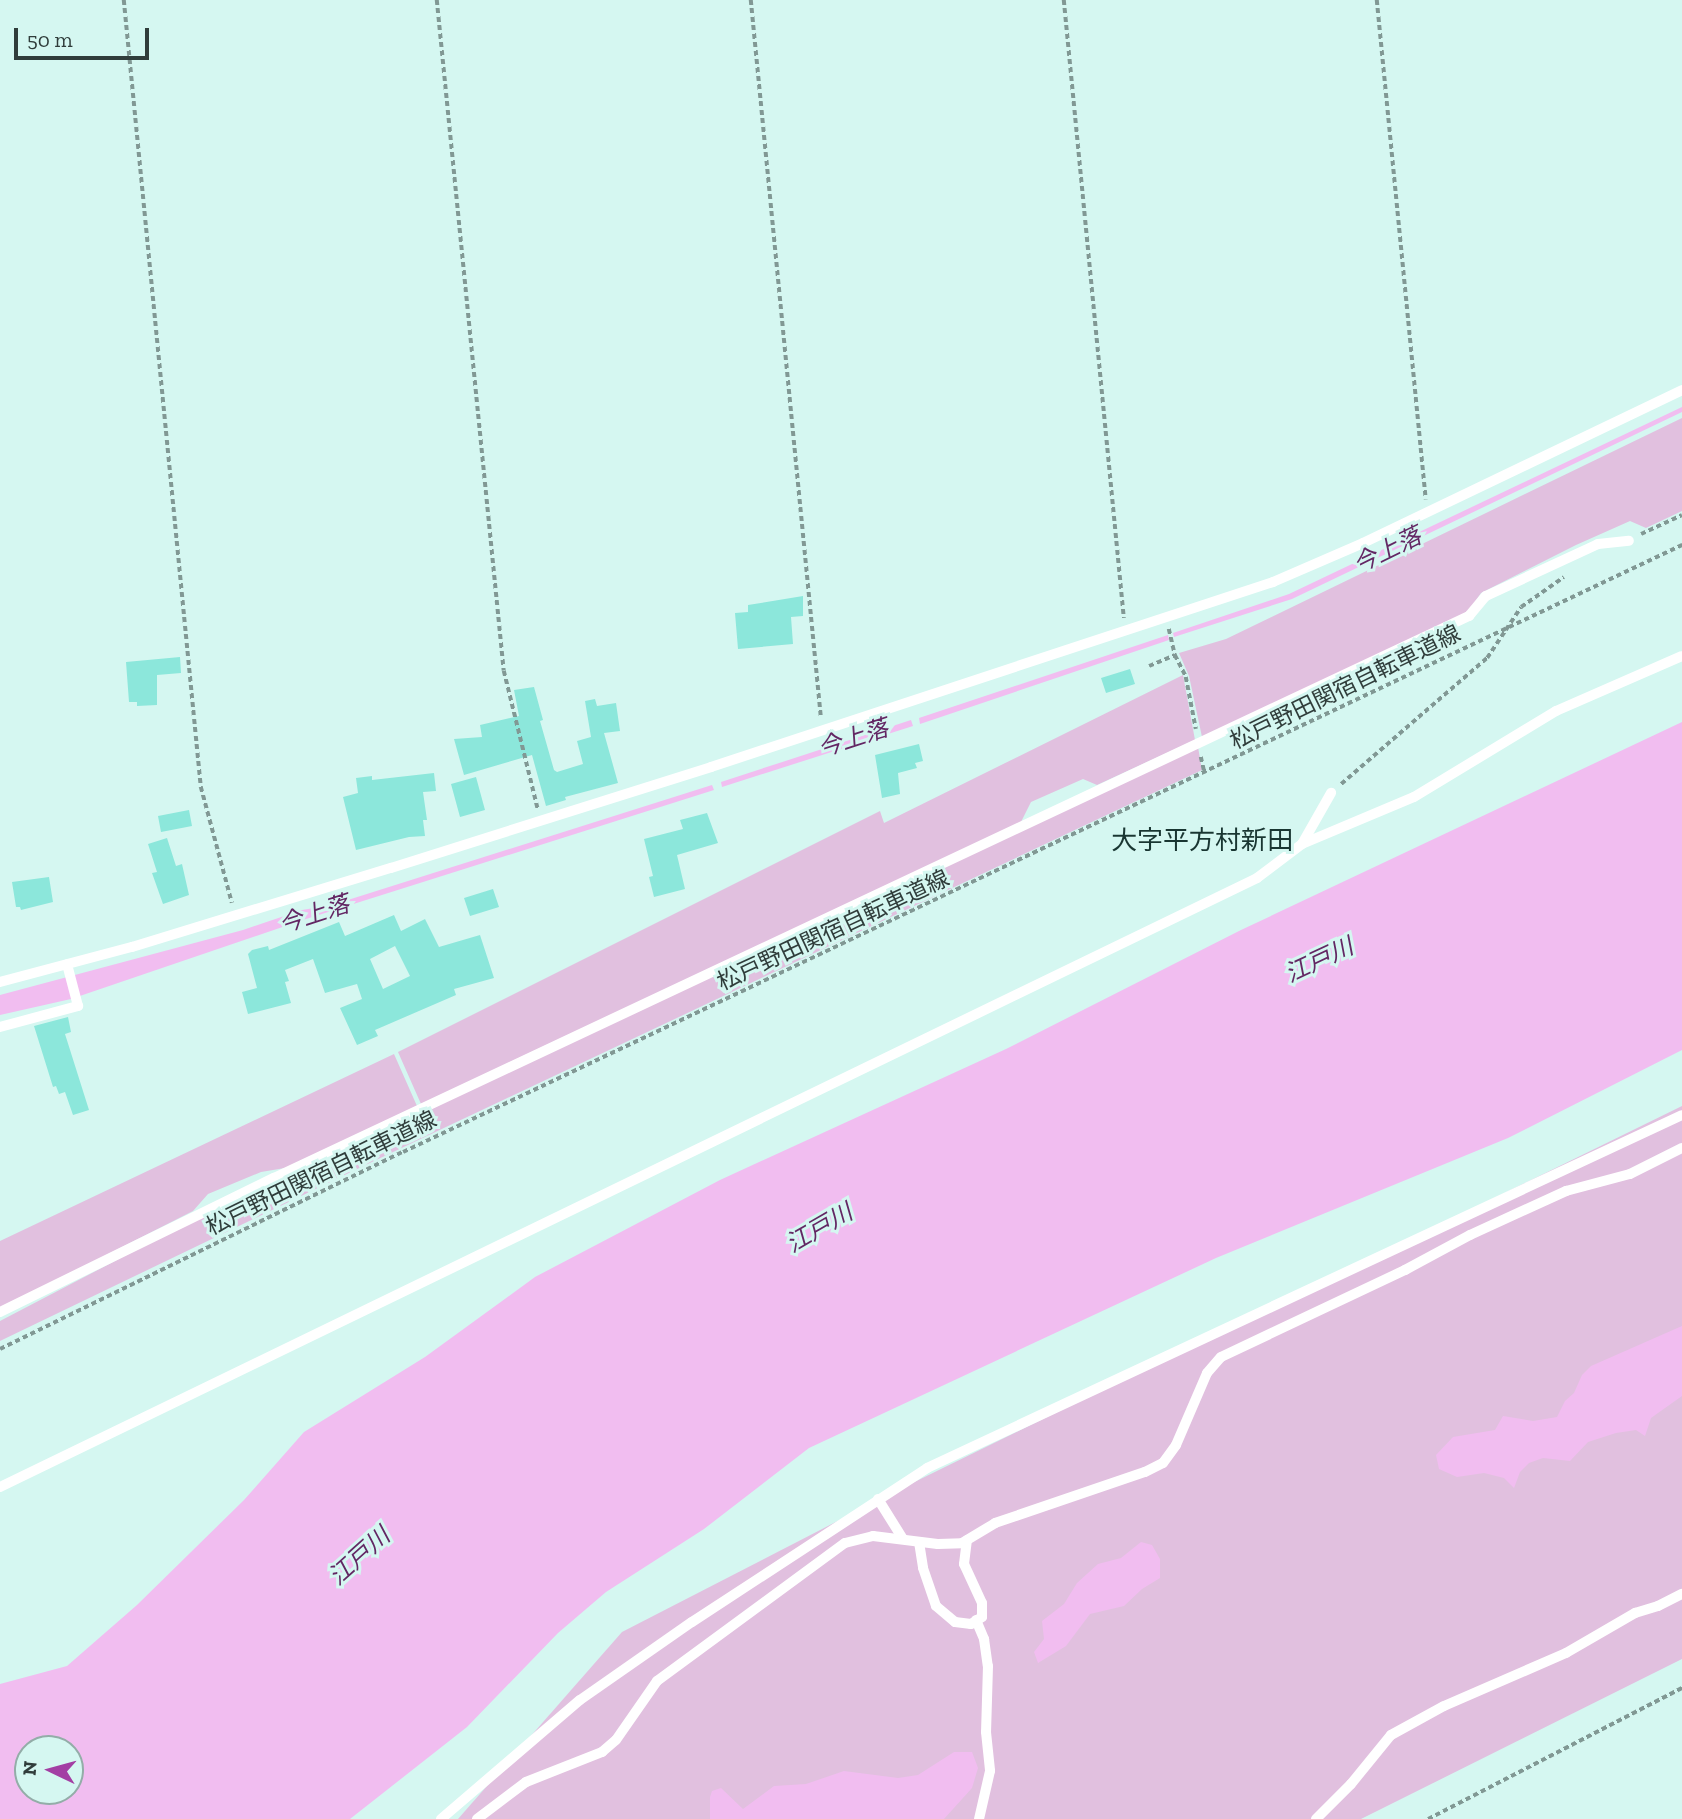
<!DOCTYPE html>
<html>
<head>
<meta charset="utf-8">
<style>
  body { margin:0 }
  #map { position:relative; width:1682px; height:1819px; overflow:hidden; background:#d5f7f1; font-family:"Zilla Slab","Noto Sans JP",serif }
  div>[style] { position:absolute }
  .green>* { inset:0; background:#e1c0df }
  .water>* { inset:0; background:#f1bdf0 }
  .building>* { inset:0; background:#8ce7db }
  .path>* { height:3.5px; margin-top:-1.75px; transform-origin:0; background:repeating-linear-gradient(90deg,#819894 0 5px,transparent 0 8.5px) }
  .lane>* { height:10px; margin:-5px; padding:0 5px; transform-origin:5px; border-radius:5px; background:#fff }
  span { translate:-50% -50%; white-space:nowrap; text-align:center; line-height:1.15; -webkit-text-stroke:6px #d5f7f1; paint-order:stroke }
  .street-label { font-size:23px; color:#303d3b }
  .water-label { font-size:24px; color:#632764; font-style:italic }
  .quarter-label { font-size:26px; color:#193632 }
  .north { position:absolute; left:14px; top:1735px; width:70px; height:70px; box-sizing:border-box; background:#d5f7f1; border:2px solid #93ada8; border-radius:50%; rotate:275deg; font-size:19px; font-weight:700; line-height:28px; text-align:center; color:#303d3b }
  .north::after { content:''; display:block; margin:auto; width:24px; height:32px; background:#a33fa4; clip-path:polygon(50% 0,100% 100%,50% 72%,0 100%) }
  .scale { position:absolute; left:14px; top:28px; width:135px; height:32px; box-sizing:border-box; border:4px solid #303d3b; border-top:0; padding-left:9px; font-size:21px; line-height:24px; white-space:nowrap; color:#303d3b; -webkit-text-stroke:5px #d5f7f1; paint-order:stroke }
</style>
</head>
<body>
<div id="map">
  <div class="green">
    <i style="clip-path:polygon(1682px 418px,1682px 511px,1646px 528px,1630px 521px,1576px 545px,1481px 593px,1468px 612px,1202px 737px,1189px 676px,1179px 653px,1226px 639px)"></i>
    <i style="clip-path:polygon(1183px 675px,1195px 740px,1097px 785px,1083px 779px,1031px 802px,1021px 822px,421px 1104px,398px 1052px,880px 811px,884px 823px)"></i>
    <i style="clip-path:polygon(1198px 747px,1202px 770px,355px 1170px,0 1341px,0 1321px,182px 1226px)"></i>
    <i style="clip-path:polygon(394px 1054px,417px 1106px,285px 1168px,261px 1172px,208px 1194px,193px 1211px,0 1309px,0 1241px)"></i>
    <i style="clip-path:polygon(1682px 1106px,1682px 1659px,1361px 1819px,458px 1819px,622px 1632px,894px 1492px)"></i>
  </div>
  <div class="water">
    <i style="clip-path:polygon(1682px 407px,1682px 412px,1292px 599px,1174px 637px,1173px 633px,1289px 594px)"></i>
    <i style="clip-path:polygon(1168px 635px,1169px 640px,920px 724px,919px 718px)"></i>
    <i style="clip-path:polygon(911px 720px,913px 726px,722px 787px,721px 782px)"></i>
    <i style="clip-path:polygon(evenodd,1682px 722px,1682px 1050px,1508px 1138px,1216px 1258px,809px 1448px,704px 1529px,606px 1592px,558px 1633px,467px 1727px,350px 1819px,0 1819px,0 1684px,67px 1666px,137px 1605px,244px 1500px,304px 1432px,425px 1357px,535px 1277px,720px 1180px,1006px 1049px,1241px 930px,1682px 722px,28px 1749px,70px 1749px,70px 1791px,28px 1791px,28px 1749px)"></i>
    <i style="clip-path:polygon(712px 785px,714px 790px,306px 919px,71px 999px,0 1015px,0 995px,243px 930px,302px 910px,332px 905px)"></i>
    <i style="clip-path:polygon(1682px 1326px,1682px 1396px,1651px 1418px,1645px 1436px,1636px 1430px,1616px 1433px,1588px 1442px,1570px 1461px,1543px 1458px,1529px 1463px,1520px 1472px,1514px 1488px,1504px 1478px,1484px 1473px,1457px 1477px,1439px 1469px,1436px 1455px,1453px 1437px,1495px 1430px,1503px 1416px,1533px 1421px,1557px 1417px,1565px 1401px,1574px 1393px,1582px 1375px,1591px 1366px)"></i>
    <i style="clip-path:polygon(1141px 1542px,1152px 1545px,1160px 1559px,1160px 1578px,1142px 1589px,1124px 1606px,1090px 1614px,1066px 1646px,1038px 1663px,1034px 1652px,1044px 1639px,1042px 1621px,1064px 1604px,1077px 1583px,1098px 1564px,1121px 1558px)"></i>
    <i style="clip-path:polygon(954px 1752px,972px 1752px,978px 1768px,972px 1788px,944px 1819px,710px 1819px,710px 1797px,712px 1791px,721px 1788px,743px 1809px,774px 1786px,806px 1784px,844px 1771px,898px 1778px,918px 1775px)"></i>
  </div>
  <div class="building">
    <i style="clip-path:polygon(803px 596px,803px 616px,791px 617px,793px 644px,738px 649px,735px 613px,748px 612px,748px 605px)"></i>
    <i style="clip-path:polygon(180px 657px,181px 673px,157px 675px,157px 705px,137px 706px,137px 702px,129px 702px,126px 662px)"></i>
    <i style="clip-path:polygon(1130px 669px,1135px 684px,1106px 693px,1101px 678px)"></i>
    <i style="clip-path:polygon(534px 687px,543px 720px,540px 721px,554px 770px,557px 772px,583px 764px,577px 741px,591px 737px,585px 701px,595px 699px,597px 706px,616px 703px,620px 731px,604px 733px,618px 783px,565px 797px,566px 800px,546px 806px,532px 755px,464px 775px,454px 739px,482px 737px,480px 725px,519px 716px,514px 690px)"></i>
    <i style="clip-path:polygon(919px 744px,923px 761px,915px 763px,917px 768px,898px 773px,900px 794px,882px 798px,875px 755px)"></i>
    <i style="clip-path:polygon(434px 773px,436px 791px,423px 792px,427px 820px,423px 820px,425px 836px,409px 837px,356px 850px,343px 797px,358px 793px,356px 778px,372px 776px,372px 780px)"></i>
    <i style="clip-path:polygon(476px 777px,485px 810px,460px 817px,451px 784px)"></i>
    <i style="clip-path:polygon(189px 810px,192px 826px,161px 832px,158px 816px)"></i>
    <i style="clip-path:polygon(707px 813px,718px 843px,677px 855px,685px 889px,654px 897px,649px 877px,653px 876px,644px 839px,683px 829px,680px 820px)"></i>
    <i style="clip-path:polygon(167px 838px,176px 866px,182px 864px,189px 895px,163px 904px,152px 873px,157px 872px,148px 844px)"></i>
    <i style="clip-path:polygon(49px 877px,53px 902px,21px 910px,20px 907px,16px 907px,12px 882px)"></i>
    <i style="clip-path:polygon(493px 889px,499px 907px,470px 916px,464px 898px)"></i>
    <i style="clip-path:polygon(evenodd,394px 915px,401px 931px,425px 919px,439px 947px,480px 935px,494px 978px,454px 989px,456px 995px,375px 1030px,378px 1036px,357px 1045px,340px 1008px,362px 999px,357px 984px,325px 993px,313px 959px,285px 970px,289px 981px,285px 982px,291px 1003px,248px 1014px,242px 992px,257px 988px,248px 954px,252px 950px,268px 946px,269px 950px,339px 922px,345px 936px,394px 915px,395px 946px,410px 976px,383px 989px,370px 959px,395px 946px)"></i>
    <i style="clip-path:polygon(68px 1017px,71px 1032px,65px 1034px,89px 1110px,73px 1115px,65px 1092px,59px 1094px,56px 1086px,53px 1087px,34px 1026px)"></i>
  </div>
  <div class="path">
    <i style="left:124px;top:0;width:791px;rotate:84.41deg"></i>
    <i style="left:201px;top:787px;width:120px;rotate:75deg"></i>
    <i style="left:437px;top:0;width:674px;rotate:84.3deg"></i>
    <i style="left:504px;top:671px;width:142px;rotate:76.2deg"></i>
    <i style="left:751px;top:0;width:720px;rotate:84.42deg"></i>
    <i style="left:1064px;top:0;width:621px;rotate:84.45deg"></i>
    <i style="left:1377px;top:0;width:502px;rotate:84.4deg"></i>
    <i style="left:1641px;top:534px;width:45px;rotate:-24.9deg"></i>
    <i style="left:1169px;top:629px;width:27px;rotate:77deg"></i>
    <i style="left:1175px;top:655px;width:25px;rotate:63deg"></i>
    <i style="left:1186px;top:677px;width:53px;rotate:79.1deg"></i>
    <i style="left:1149px;top:666px;width:28px;rotate:-23deg"></i>
    <i style="left:1201px;top:757px;width:17px;rotate:77deg"></i>
    <i style="left:1341px;top:784px;width:193px;rotate:-40.8deg"></i>
    <i style="left:1487px;top:658px;width:61px;rotate:-56.3deg"></i>
    <i style="left:1521px;top:607px;width:52px;rotate:-34.9deg"></i>
    <i style="left:0;top:1349px;width:449px;rotate:-26.1deg"></i>
    <i style="left:403px;top:1152px;width:1416px;rotate:-25.39deg"></i>
    <i style="left:1428px;top:1819px;width:286px;rotate:-27.3deg"></i>
  </div>
  <div class="lane">
    <i style="left:1302px;top:844px;width:59px;rotate:-60.4deg"></i>
    <i style="left:0;top:982px;width:137px;rotate:-14.9deg"></i>
    <i style="left:132px;top:947px;width:271px;rotate:-17deg"></i>
    <i style="left:391px;top:868px;width:336px;rotate:-17.5deg"></i>
    <i style="left:711px;top:767px;width:592px;rotate:-18.22deg"></i>
    <i style="left:1273px;top:582px;width:98px;rotate:-23.4deg"></i>
    <i style="left:1363px;top:543px;width:354px;rotate:-25.6deg"></i>
    <i style="left:0;top:1027px;width:81px;rotate:-15.1deg"></i>
    <i style="left:78px;top:1006px;width:43px;rotate:-104.7deg"></i>
    <i style="left:0;top:1312px;width:305px;rotate:-26.1deg"></i>
    <i style="left:274px;top:1178px;width:1321px;rotate:-25.19deg"></i>
    <i style="left:1469px;top:616px;width:26px;rotate:-50deg"></i>
    <i style="left:1486px;top:596px;width:123px;rotate:-24.9deg"></i>
    <i style="left:1598px;top:544px;width:31px;rotate:-6deg"></i>
    <i style="left:0;top:1487px;width:1397px;rotate:-25.85deg"></i>
    <i style="left:1257px;top:878px;width:56px;rotate:-37.1deg"></i>
    <i style="left:1302px;top:844px;width:121px;rotate:-22.8deg"></i>
    <i style="left:1414px;top:797px;width:166px;rotate:-31.2deg"></i>
    <i style="left:1556px;top:711px;width:137px;rotate:-23.6deg"></i>
    <i style="left:878px;top:1499px;width:47px;rotate:58deg"></i>
    <i style="left:919px;top:1542px;width:26px;rotate:81deg"></i>
    <i style="left:923px;top:1568px;width:40px;rotate:71.1deg"></i>
    <i style="left:936px;top:1606px;width:25px;rotate:40deg"></i>
    <i style="left:955px;top:1622px;width:16px;rotate:7deg"></i>
    <i style="left:971px;top:1624px;width:13px;rotate:-32deg"></i>
    <i style="left:982px;top:1617px;width:14px;rotate:-90deg"></i>
    <i style="left:982px;top:1603px;width:43px;rotate:-114.8deg"></i>
    <i style="left:964px;top:1564px;width:24px;rotate:-83deg"></i>
    <i style="left:976px;top:1620px;width:21px;rotate:67deg"></i>
    <i style="left:984px;top:1639px;width:27px;rotate:82deg"></i>
    <i style="left:988px;top:1666px;width:66px;rotate:91.7deg"></i>
    <i style="left:986px;top:1732px;width:39px;rotate:84deg"></i>
    <i style="left:990px;top:1771px;width:49px;rotate:102.9deg"></i>
    <i style="left:441px;top:1819px;width:183px;rotate:-40.6deg"></i>
    <i style="left:580px;top:1700px;width:136px;rotate:-34.9deg"></i>
    <i style="left:692px;top:1622px;width:281px;rotate:-33.2deg"></i>
    <i style="left:927px;top:1468px;width:833px;rotate:-25.06deg"></i>
    <i style="left:477px;top:1819px;width:61px;rotate:-37.1deg"></i>
    <i style="left:526px;top:1782px;width:82px;rotate:-21.5deg"></i>
    <i style="left:602px;top:1752px;width:18px;rotate:-41deg"></i>
    <i style="left:616px;top:1740px;width:72px;rotate:-55.2deg"></i>
    <i style="left:657px;top:1681px;width:233px;rotate:-36.3deg"></i>
    <i style="left:845px;top:1543px;width:29px;rotate:-14deg"></i>
    <i style="left:873px;top:1536px;width:65px;rotate:7deg"></i>
    <i style="left:938px;top:1544px;width:24px;rotate:-2deg"></i>
    <i style="left:962px;top:1543px;width:39px;rotate:-31deg"></i>
    <i style="left:995px;top:1523px;width:158px;rotate:-18.8deg"></i>
    <i style="left:1145px;top:1472px;width:20px;rotate:-27deg"></i>
    <i style="left:1163px;top:1463px;width:22px;rotate:-54deg"></i>
    <i style="left:1176px;top:1445px;width:78px;rotate:-66.7deg"></i>
    <i style="left:1207px;top:1373px;width:21px;rotate:-49deg"></i>
    <i style="left:1221px;top:1357px;width:204px;rotate:-25.3deg"></i>
    <i style="left:1405px;top:1270px;width:74px;rotate:-28.3deg"></i>
    <i style="left:1470px;top:1235px;width:106px;rotate:-24.6deg"></i>
    <i style="left:1566px;top:1191px;width:66px;rotate:-14.9deg"></i>
    <i style="left:1630px;top:1174px;width:58px;rotate:-26.6deg"></i>
    <i style="left:1316px;top:1819px;width:49px;rotate:-45deg"></i>
    <i style="left:1351px;top:1784px;width:63px;rotate:-50.8deg"></i>
    <i style="left:1391px;top:1735px;width:60px;rotate:-28.7deg"></i>
    <i style="left:1444px;top:1706px;width:133px;rotate:-23.5deg"></i>
    <i style="left:1566px;top:1653px;width:80px;rotate:-30.1deg"></i>
    <i style="left:1635px;top:1613px;width:24px;rotate:-17deg"></i>
    <i style="left:1658px;top:1606px;width:27px;rotate:-27deg"></i>
  </div>
  <div class="street-label">
    <span style="left:1345px;top:687px;rotate:-26deg">松戸野田関宿自転車道線</span>
    <span style="left:833px;top:930px;rotate:-25deg">松戸野田関宿自転車道線</span>
    <span style="left:321px;top:1173px;rotate:-26deg">松戸野田関宿自転車道線</span>
  </div>
  <div class="water-label">
    <span style="left:1387px;top:550px;rotate:-26deg">今上落</span>
    <span style="left:853px;top:738px;rotate:-18deg">今上落</span>
    <span style="left:314px;top:914px;rotate:-18deg">今上落</span>
    <span style="left:1319px;top:960px;rotate:-25deg">江戸川</span>
    <span style="left:819px;top:1228px;rotate:-30deg">江戸川</span>
    <span style="left:359px;top:1556px;rotate:-42deg">江戸川</span>
  </div>
  <div class="quarter-label">
    <span style="left:1202px;top:841px">大字平方村新田</span>
  </div>
  <div class="north">N</div>
  <div class="scale">50 m</div>
</div>
</body>
</html>
